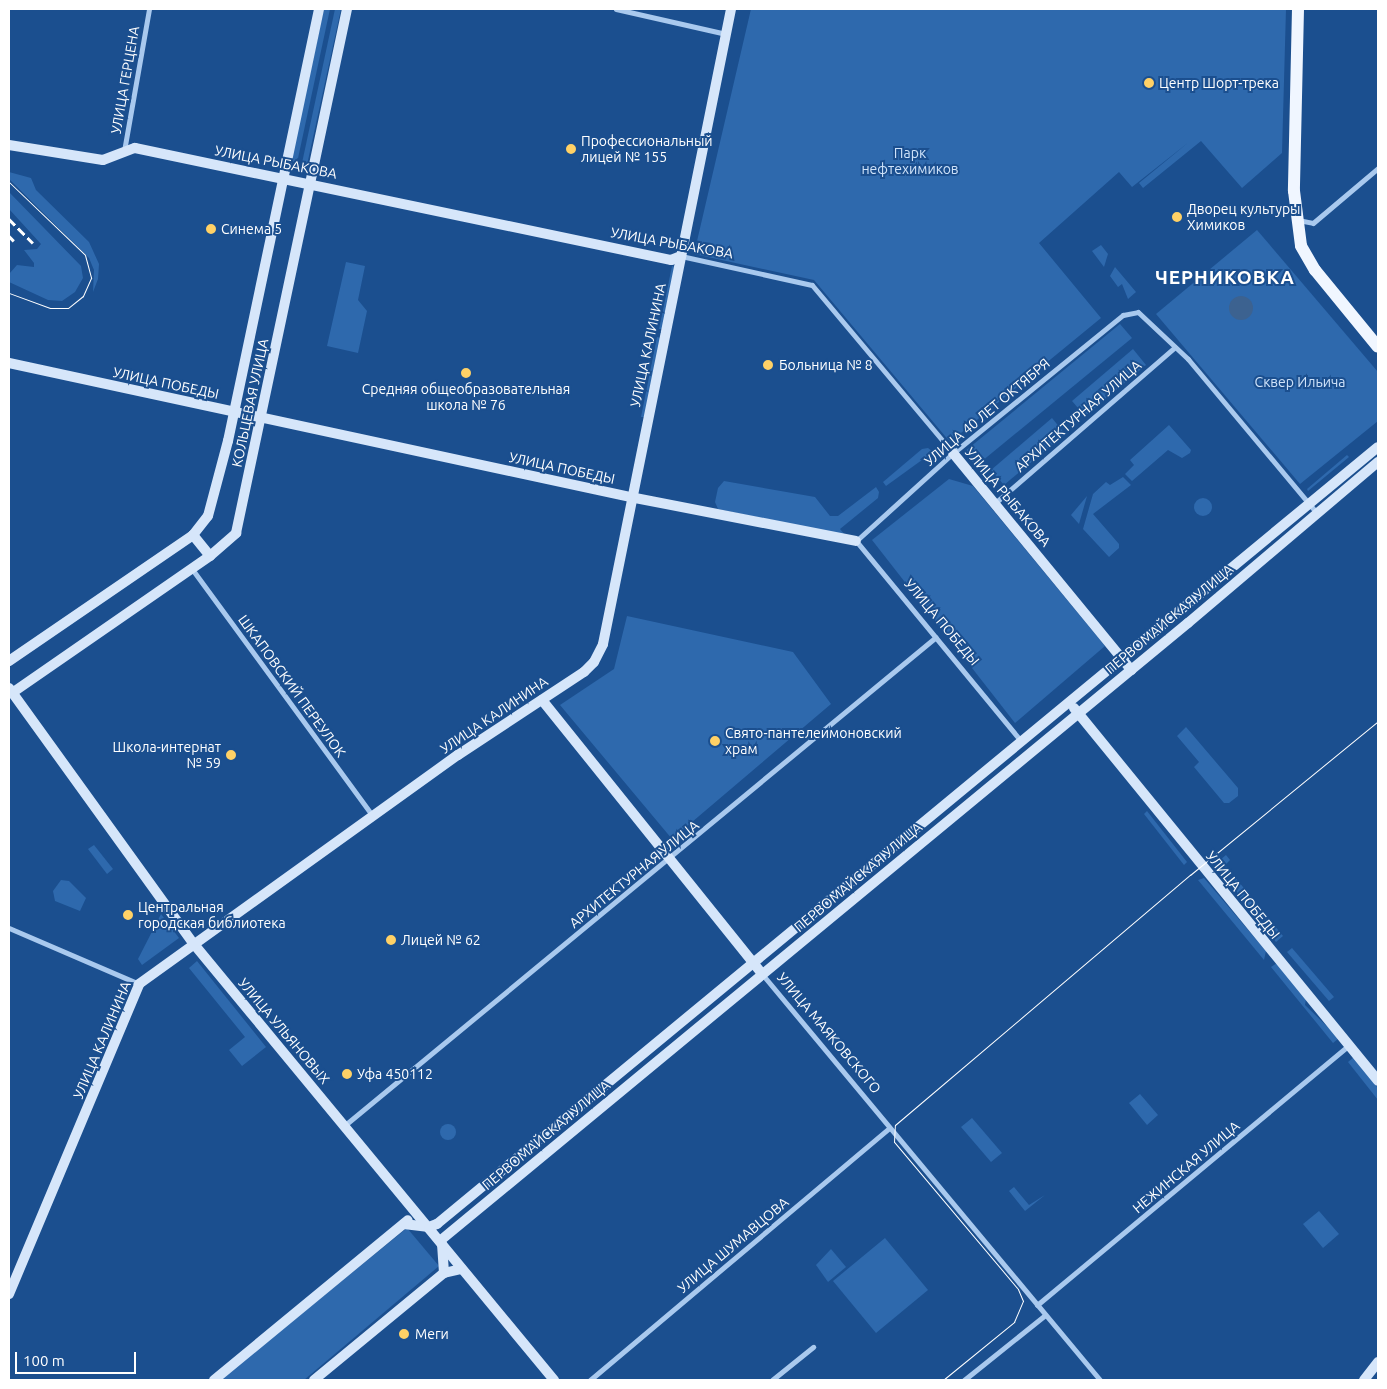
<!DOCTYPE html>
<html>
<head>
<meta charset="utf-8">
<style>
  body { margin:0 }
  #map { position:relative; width:1387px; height:1389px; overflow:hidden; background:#1b4f8f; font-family:Ubuntu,sans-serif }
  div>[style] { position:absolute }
  .green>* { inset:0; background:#2e69ad }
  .round { border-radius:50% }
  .water>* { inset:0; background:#3c6290 }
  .street>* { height:5px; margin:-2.5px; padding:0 2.5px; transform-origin:2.5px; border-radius:2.5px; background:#a9c9ee }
  .secondary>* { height:10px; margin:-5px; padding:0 5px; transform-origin:5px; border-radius:5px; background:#d6e6fa }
  .primary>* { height:12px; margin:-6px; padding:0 6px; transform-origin:6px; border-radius:6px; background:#f0f6ff }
  .tram>* { height:1px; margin:-0.5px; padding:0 0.5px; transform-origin:0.5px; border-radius:0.5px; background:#fff }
  .rail>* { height:2.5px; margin-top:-1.25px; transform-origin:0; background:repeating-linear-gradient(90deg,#fff 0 9px,transparent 0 13px) }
  .dots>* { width:14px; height:14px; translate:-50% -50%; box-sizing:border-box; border:2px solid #1b4f8f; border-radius:50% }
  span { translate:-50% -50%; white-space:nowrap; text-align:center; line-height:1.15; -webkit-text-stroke:4px #1b4f8f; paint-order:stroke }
  .street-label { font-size:14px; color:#fff }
  .poi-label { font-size:14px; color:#fff }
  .left { translate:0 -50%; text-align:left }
  .right { translate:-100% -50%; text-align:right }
  .park-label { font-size:14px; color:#cfe3fa }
  .district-label { font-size:19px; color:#fff; font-weight:700; letter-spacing:1px }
  .frame { position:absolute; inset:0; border:10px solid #fff; pointer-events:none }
  .scale { position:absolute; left:15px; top:1352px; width:121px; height:22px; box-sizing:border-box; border:2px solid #fff; border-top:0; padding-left:6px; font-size:15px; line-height:18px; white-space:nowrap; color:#fff; -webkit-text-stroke:4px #1b4f8f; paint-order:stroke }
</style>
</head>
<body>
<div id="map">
  <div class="green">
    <i style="clip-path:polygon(324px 9px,330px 9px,297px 163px,291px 161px)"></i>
    <i style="clip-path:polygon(335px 9px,341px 9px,307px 165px,302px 163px)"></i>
    <i style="clip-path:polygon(751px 9px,1286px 9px,1282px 153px,1242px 188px,1201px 141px,1143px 188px,1139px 183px,1189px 142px,1132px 187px,1119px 172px,1039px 243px,1101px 318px,950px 442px,814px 280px,694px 254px)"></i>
    <i style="clip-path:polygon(9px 172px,31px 178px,36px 190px,89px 242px,99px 264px,98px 279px,93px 292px,94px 270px,89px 258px,9px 179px)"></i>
    <i style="clip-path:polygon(9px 192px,81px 266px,83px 278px,75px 292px,62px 301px,48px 300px,9px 282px,9px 274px,17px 265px,34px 267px,34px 263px,24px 250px,37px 249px,41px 244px,9px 209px)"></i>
    <i style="clip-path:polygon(1257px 230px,1378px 372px,1378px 421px,1300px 484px,1156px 314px)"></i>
    <i style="clip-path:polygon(1101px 245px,1108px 254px,1104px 267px,1092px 251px)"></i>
    <i style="clip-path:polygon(346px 262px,365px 266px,358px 300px,367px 311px,358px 353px,327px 346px)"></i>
    <i style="clip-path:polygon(672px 266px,676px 267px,663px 329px,659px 329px)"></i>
    <i style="clip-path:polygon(1115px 267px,1136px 292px,1128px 299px,1122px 284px,1118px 287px,1110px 276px)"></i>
    <i style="clip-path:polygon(1120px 324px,1132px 338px,976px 466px,964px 452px)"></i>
    <i style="clip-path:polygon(657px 337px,661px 338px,645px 417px,641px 417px)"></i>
    <i style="clip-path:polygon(1133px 349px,1146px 365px,1085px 416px,1072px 401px)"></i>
    <i style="clip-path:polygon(1052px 418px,1065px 434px,1004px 485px,991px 470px)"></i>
    <i style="clip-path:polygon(1169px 425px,1191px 450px,1190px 453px,1182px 458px,1168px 450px,1132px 481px,1125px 474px,1134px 465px,1130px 460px)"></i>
    <i style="clip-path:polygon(928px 448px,933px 452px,886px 486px,883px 482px,922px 449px)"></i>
    <i style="clip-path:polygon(1347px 455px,1349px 457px,1308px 491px,1307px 489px)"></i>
    <i style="clip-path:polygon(1123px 477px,1131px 485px,1093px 514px,1119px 544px,1119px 548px,1109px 557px,1083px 529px,1093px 494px,1106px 482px,1110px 485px)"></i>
    <i style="clip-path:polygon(949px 479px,973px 486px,1105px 646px,1015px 723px,872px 540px)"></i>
    <i style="clip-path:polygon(724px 481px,815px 497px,830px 516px,838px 516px,876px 487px,879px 492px,878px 498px,840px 529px,845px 535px,718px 509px,715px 502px,718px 488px)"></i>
    <i style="clip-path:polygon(1087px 496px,1079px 524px,1071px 515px)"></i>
    <i class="round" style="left:1194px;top:498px;width:18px;height:18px"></i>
    <i style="clip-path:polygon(627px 616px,793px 652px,831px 704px,672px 839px,560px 705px,614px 669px)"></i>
    <i style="clip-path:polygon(1186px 727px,1238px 788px,1238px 796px,1229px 803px,1224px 803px,1194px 767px,1199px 762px,1177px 736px)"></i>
    <i style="clip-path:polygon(1147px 811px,1187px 862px,1184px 865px,1144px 814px)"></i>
    <i style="clip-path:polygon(94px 845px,113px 869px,107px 874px,88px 849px)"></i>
    <i style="clip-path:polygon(1226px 855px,1230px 860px,1225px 865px,1231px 873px,1227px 876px,1214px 865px)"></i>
    <i style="clip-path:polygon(1234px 876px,1283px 936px,1276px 942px,1237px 894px,1237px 889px,1230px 879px)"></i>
    <i style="clip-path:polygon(1204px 878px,1266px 951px,1264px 960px,1198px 880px)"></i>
    <i style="clip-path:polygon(61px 880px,69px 881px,86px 898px,80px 911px,55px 901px,53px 891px)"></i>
    <i style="clip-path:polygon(161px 914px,179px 938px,142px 965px,138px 959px)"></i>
    <i style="clip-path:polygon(1292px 948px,1334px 997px,1329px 1001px,1287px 952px)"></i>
    <i style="clip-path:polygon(197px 961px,266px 1047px,242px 1066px,229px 1050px,245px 1037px,189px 968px)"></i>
    <i style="clip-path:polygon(1277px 963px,1306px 999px,1305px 1005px,1339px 1038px,1333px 1043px,1271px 967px)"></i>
    <i style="clip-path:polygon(1354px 1057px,1378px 1088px,1378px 1100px,1348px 1062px)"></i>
    <i style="clip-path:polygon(1140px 1094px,1158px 1115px,1147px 1125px,1129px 1103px)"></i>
    <i style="clip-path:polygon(972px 1118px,1002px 1153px,991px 1162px,961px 1127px)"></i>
    <i class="round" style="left:440px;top:1124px;width:16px;height:16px"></i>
    <i style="clip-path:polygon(1014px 1187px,1029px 1205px,1045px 1195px,1025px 1211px,1009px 1191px)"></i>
    <i style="clip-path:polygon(1319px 1211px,1339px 1234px,1323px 1248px,1303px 1224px)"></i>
    <i style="clip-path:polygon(407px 1228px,439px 1266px,304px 1380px,220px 1380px)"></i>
    <i style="clip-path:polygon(885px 1238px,928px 1290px,876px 1333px,833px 1281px)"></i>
    <i style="clip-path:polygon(831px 1249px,846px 1267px,828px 1282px,816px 1265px)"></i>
  </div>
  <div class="water">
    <i class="round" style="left:1229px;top:296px;width:24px;height:24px"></i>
  </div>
  <div class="street">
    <i style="left:616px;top:9px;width:113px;rotate:12.8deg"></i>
    <i style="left:124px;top:151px;width:144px;rotate:-80deg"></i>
    <i style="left:1298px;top:220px;width:15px;rotate:11deg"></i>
    <i style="left:1313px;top:223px;width:85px;rotate:-40.2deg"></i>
    <i style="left:681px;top:256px;width:134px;rotate:12.5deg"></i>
    <i style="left:812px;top:285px;width:219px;rotate:50deg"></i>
    <i style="left:995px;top:503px;width:238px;rotate:-40.9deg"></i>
    <i style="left:192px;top:569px;width:306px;rotate:53.8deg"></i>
    <i style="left:1021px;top:741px;width:259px;rotate:-129.5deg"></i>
    <i style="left:856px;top:541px;width:131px;rotate:-42.2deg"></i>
    <i style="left:953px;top:453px;width:219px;rotate:-39.1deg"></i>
    <i style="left:1123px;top:315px;width:15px;rotate:-11deg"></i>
    <i style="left:1138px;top:312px;width:69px;rotate:43.2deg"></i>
    <i style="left:1188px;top:359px;width:199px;rotate:50.1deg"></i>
    <i style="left:9px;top:928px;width:142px;rotate:23.3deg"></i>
    <i style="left:762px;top:974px;width:528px;rotate:50.22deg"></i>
    <i style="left:345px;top:1125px;width:766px;rotate:-39.55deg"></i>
    <i style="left:1037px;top:1305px;width:405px;rotate:-39.8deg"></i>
    <i style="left:590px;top:1380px;width:391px;rotate:-40.1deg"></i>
    <i style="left:772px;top:1380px;width:53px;rotate:-38.8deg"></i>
    <i style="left:964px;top:1380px;width:104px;rotate:-38.7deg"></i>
  </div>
  <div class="secondary">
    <i style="left:9px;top:145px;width:95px;rotate:9.1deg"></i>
    <i style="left:103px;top:160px;width:34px;rotate:-21deg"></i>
    <i style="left:135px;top:148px;width:548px;rotate:11.8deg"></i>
    <i style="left:671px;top:260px;width:11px;rotate:-22deg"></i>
    <i style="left:9px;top:363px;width:635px;rotate:12.18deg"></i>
    <i style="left:630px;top:497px;width:230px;rotate:11deg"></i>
    <i style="left:953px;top:453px;width:281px;rotate:50.6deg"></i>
    <i style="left:193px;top:535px;width:27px;rotate:51deg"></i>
    <i style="left:9px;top:661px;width:223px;rotate:-34.4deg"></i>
    <i style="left:193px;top:535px;width:24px;rotate:-52deg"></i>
    <i style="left:208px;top:516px;width:78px;rotate:-75.1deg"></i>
    <i style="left:228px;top:441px;width:441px;rotate:-78.1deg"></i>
    <i style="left:9px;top:688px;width:314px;rotate:54.2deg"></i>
    <i style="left:193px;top:943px;width:567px;rotate:50.44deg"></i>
    <i style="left:12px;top:693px;width:241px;rotate:-34.7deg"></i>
    <i style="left:210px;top:556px;width:35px;rotate:-41deg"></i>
    <i style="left:236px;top:533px;width:536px;rotate:-78.04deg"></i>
    <i style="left:542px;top:700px;width:351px;rotate:51.2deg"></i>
    <i style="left:1074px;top:708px;width:481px;rotate:50.8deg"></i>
    <i style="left:404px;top:1224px;width:25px;rotate:7deg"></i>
    <i style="left:429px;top:1227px;width:9px;rotate:-21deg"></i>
    <i style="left:437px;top:1224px;width:1220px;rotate:-39.55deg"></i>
    <i style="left:441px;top:1240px;width:969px;rotate:-39.56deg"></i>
    <i style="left:1188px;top:623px;width:249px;rotate:-40.3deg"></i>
    <i style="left:442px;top:1244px;width:29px;rotate:86deg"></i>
    <i style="left:9px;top:1294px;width:336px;rotate:-67.2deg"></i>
    <i style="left:139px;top:984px;width:393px;rotate:-35.7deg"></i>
    <i style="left:458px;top:755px;width:151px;rotate:-33.4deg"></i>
    <i style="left:584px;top:672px;width:14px;rotate:-45deg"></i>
    <i style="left:594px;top:662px;width:20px;rotate:-63deg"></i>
    <i style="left:603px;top:644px;width:648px;rotate:-78.6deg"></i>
    <i style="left:214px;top:1380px;width:251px;rotate:-39.5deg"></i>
    <i style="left:314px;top:1380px;width:168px;rotate:-39.5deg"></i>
    <i style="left:444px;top:1273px;width:18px;rotate:-13deg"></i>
    <i style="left:1364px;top:1380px;width:23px;rotate:-52deg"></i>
  </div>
  <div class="primary">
    <i style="left:1298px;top:9px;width:182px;rotate:91.3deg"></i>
    <i style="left:1294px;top:191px;width:55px;rotate:82.7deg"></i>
    <i style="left:1301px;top:246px;width:28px;rotate:60deg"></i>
    <i style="left:1315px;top:270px;width:99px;rotate:50.7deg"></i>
  </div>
  <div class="tram">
    <i style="left:9px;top:182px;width:105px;rotate:43.8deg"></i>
    <i style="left:85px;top:255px;width:24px;rotate:75deg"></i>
    <i style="left:91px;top:278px;width:20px;rotate:114deg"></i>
    <i style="left:83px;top:296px;width:19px;rotate:141deg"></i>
    <i style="left:68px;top:308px;width:18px;rotate:180deg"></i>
    <i style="left:50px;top:308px;width:44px;rotate:-159.9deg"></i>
    <i style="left:943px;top:1380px;width:92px;rotate:-39.2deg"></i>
    <i style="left:1014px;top:1322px;width:23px;rotate:-67deg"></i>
    <i style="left:1023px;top:1301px;width:13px;rotate:-113deg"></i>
    <i style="left:1018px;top:1289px;width:192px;rotate:-130.1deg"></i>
    <i style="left:894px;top:1142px;width:17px;rotate:-87deg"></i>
    <i style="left:895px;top:1125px;width:387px;rotate:-40.3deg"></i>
    <i style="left:1190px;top:875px;width:243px;rotate:-39.3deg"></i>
  </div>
  <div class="rail">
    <i style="left:9px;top:219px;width:34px;rotate:45deg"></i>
    <i style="left:9px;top:236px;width:7px;rotate:45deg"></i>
  </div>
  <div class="dots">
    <i style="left:1149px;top:83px;background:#ffd166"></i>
    <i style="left:571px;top:149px;background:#ffd166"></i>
    <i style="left:1177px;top:217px;background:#ffd166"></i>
    <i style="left:211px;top:229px;background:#ffd166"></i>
    <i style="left:768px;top:365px;background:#ffd166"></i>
    <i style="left:466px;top:373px;background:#ffd166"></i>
    <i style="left:715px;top:741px;background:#ffd166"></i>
    <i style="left:231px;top:755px;background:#ffd166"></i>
    <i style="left:128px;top:915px;background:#ffd166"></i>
    <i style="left:391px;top:940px;background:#ffd166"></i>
    <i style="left:347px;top:1074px;background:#ffd166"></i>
    <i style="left:404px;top:1334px;background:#ffd166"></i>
  </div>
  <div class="street-label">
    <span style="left:125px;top:80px;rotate:-80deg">УЛИЦА ГЕРЦЕНА</span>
    <span style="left:276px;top:162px;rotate:11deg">УЛИЦА РЫБАКОВА</span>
    <span style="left:672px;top:243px;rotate:10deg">УЛИЦА РЫБАКОВА</span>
    <span style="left:648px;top:345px;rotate:-78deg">УЛИЦА КАЛИНИНА</span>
    <span style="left:166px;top:383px;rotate:12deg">УЛИЦА ПОБЕДЫ</span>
    <span style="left:250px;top:403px;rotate:-78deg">КОЛЬЦЕВАЯ УЛИЦА</span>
    <span style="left:987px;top:412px;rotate:-40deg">УЛИЦА 40 ЛЕТ ОКТЯБРЯ</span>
    <span style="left:1078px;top:416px;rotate:-41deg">АРХИТЕКТУРНАЯ УЛИЦА</span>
    <span style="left:562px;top:468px;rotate:12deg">УЛИЦА ПОБЕДЫ</span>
    <span style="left:1008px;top:497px;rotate:50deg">УЛИЦА РЫБАКОВА</span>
    <span style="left:1169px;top:619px;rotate:-40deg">ПЕРВОМАЙСКАЯ УЛИЦА</span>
    <span style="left:942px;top:622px;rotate:50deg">УЛИЦА ПОБЕДЫ</span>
    <span style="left:292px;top:686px;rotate:54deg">ШКАПОВСКИЙ ПЕРЕУЛОК</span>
    <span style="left:494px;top:715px;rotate:-34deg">УЛИЦА КАЛИНИНА</span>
    <span style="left:634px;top:874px;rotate:-39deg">АРХИТЕКТУРНАЯ УЛИЦА</span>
    <span style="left:858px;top:877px;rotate:-40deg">ПЕРВОМАЙСКАЯ УЛИЦА</span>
    <span style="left:1243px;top:895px;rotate:51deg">УЛИЦА ПОБЕДЫ</span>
    <span style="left:284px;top:1031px;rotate:50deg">УЛИЦА УЛЬЯНОВЫХ</span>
    <span style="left:829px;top:1033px;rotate:50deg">УЛИЦА МАЯКОВСКОГО</span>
    <span style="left:102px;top:1040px;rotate:-67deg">УЛИЦА КАЛИНИНА</span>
    <span style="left:546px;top:1135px;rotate:-40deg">ПЕРВОМАЙСКАЯ УЛИЦА</span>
    <span style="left:1186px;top:1167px;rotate:-40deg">НЕЖИНСКАЯ УЛИЦА</span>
    <span style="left:733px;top:1245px;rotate:-40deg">УЛИЦА ШУМАВЦОВА</span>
  </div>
  <div class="poi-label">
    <span class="left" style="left:1159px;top:83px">Центр Шорт-трека</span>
    <span class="left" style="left:581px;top:149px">Профессиональный<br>лицей № 155</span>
    <span class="left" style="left:1187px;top:217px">Дворец культуры<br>Химиков</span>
    <span class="left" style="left:221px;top:229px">Синема 5</span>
    <span class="left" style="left:779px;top:365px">Больница № 8</span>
    <span style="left:466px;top:397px">Средняя общеобразовательная<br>школа № 76</span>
    <span class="left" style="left:725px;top:741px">Свято-пантелеимоновский<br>храм</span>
    <span class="right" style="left:221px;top:755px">Школа-интернат<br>№ 59</span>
    <span class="left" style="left:138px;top:915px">Центральная<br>городская библиотека</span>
    <span class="left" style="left:401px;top:940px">Лицей № 62</span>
    <span class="left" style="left:357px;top:1074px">Уфа 450112</span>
    <span class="left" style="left:415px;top:1334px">Меги</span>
  </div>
  <div class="park-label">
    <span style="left:910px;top:161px">Парк<br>нефтехимиков</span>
    <span style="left:1300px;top:382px">Сквер Ильича</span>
  </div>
  <div class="district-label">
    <span style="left:1225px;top:278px">ЧЕРНИКОВКА</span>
  </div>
  <div class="frame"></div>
  <div class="scale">100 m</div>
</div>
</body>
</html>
